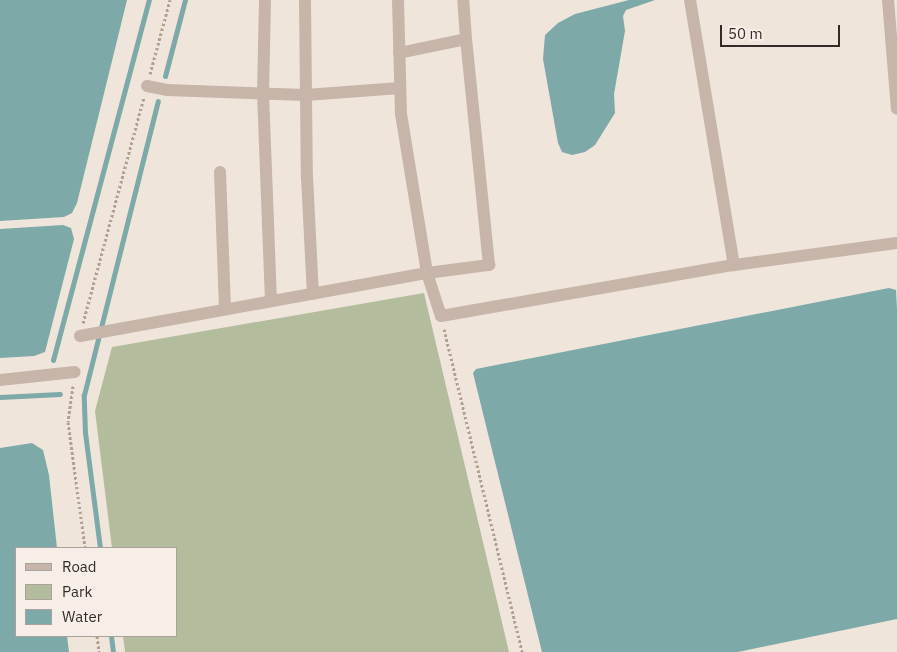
<!DOCTYPE html>
<html>
<head>
<meta charset="utf-8">
<style>
  body { margin:0 }
  #map { position:relative; width:897px; height:652px; overflow:hidden; background:#efe5db; font-family:"IBM Plex Sans",sans-serif }
  div>[style] { position:absolute }
  .green>* { inset:0; background:#b3bc9d }
  .water>* { inset:0; background:#7da9a9 }
  .stream>* { height:5px; margin:-2.5px; padding:0 2.5px; transform-origin:2.5px; border-radius:2.5px; background:#7da9a9 }
  .path>* { height:3px; margin-top:-1.5px; transform-origin:0; background:repeating-linear-gradient(90deg,#b19f93 0 2.5px,transparent 0 5px) }
  .minor>* { height:12px; margin:-6px; padding:0 6px; transform-origin:6px; border-radius:6px; background:#c6b5a8 }
  span { translate:-50% -50%; white-space:nowrap; text-align:center; line-height:1.15; -webkit-text-stroke:4.5px #f7efe7; paint-order:stroke }
  .legend { position:absolute; left:15px; top:547px; width:162px; height:90px; box-sizing:border-box; background:#f7efe7; border:1px solid #a9a19b; margin:0; padding:6px 9px; list-style:none; font-size:15px; color:#332b28 }
  .legend li { display:flex; align-items:center; gap:10px; height:25px }
  .legend b { width:25px; border:1px solid #a9a19b }
  .scale { position:absolute; left:720px; top:25px; width:120px; height:22px; box-sizing:border-box; border:2px solid #332b28; border-top:0; padding-left:6px; font-size:15px; line-height:18px; white-space:nowrap; color:#332b28; -webkit-text-stroke:4px #f7efe7; paint-order:stroke }
</style>
</head>
<body>
<div id="map">
  <div class="green">
    <i style="clip-path:polygon(424px 293px,509px 652px,125px 652px,123px 636px,176px 636px,176px 548px,112px 548px,95px 411px,112px 347px)"></i>
  </div>
  <div class="water">
    <i style="clip-path:polygon(0 0,127px 0,77px 203px,72px 213px,64px 217px,0 221px)"></i>
    <i style="clip-path:polygon(629px 0,655px 0,626px 10px,623px 16px,625px 31px,614px 94px,615px 113px,595px 145px,585px 152px,572px 155px,562px 152px,558px 143px,543px 59px,545px 35px,558px 23px,575px 14px)"></i>
    <i style="clip-path:polygon(63px 225px,71px 228px,74px 239px,45px 352px,34px 356px,0 358px,0 229px)"></i>
    <i style="clip-path:polygon(889px 288px,896px 290px,897px 309px,897px 619px,738px 652px,542px 652px,473px 373px,476px 369px)"></i>
    <i style="clip-path:polygon(32px 443px,43px 450px,49px 475px,57px 548px,16px 548px,16px 636px,67px 636px,69px 652px,0 652px,0 448px)"></i>
  </div>
  <div class="stream">
    <i style="left:165px;top:76px;width:79px;rotate:-75.3deg"></i>
    <i style="left:53px;top:360px;width:373px;rotate:-75.1deg"></i>
    <i style="left:0;top:397px;width:60px;rotate:-2.9deg"></i>
    <i style="left:100px;top:548px;width:116px;rotate:-97.4deg"></i>
    <i style="left:85px;top:433px;width:38px;rotate:-92deg"></i>
    <i style="left:84px;top:395px;width:303px;rotate:-75.9deg"></i>
    <i style="left:111px;top:636px;width:16px;rotate:83deg"></i>
  </div>
  <div class="path">
    <i style="left:150px;top:74px;width:77px;rotate:-74.9deg"></i>
    <i style="left:83px;top:323px;width:234px;rotate:-74.9deg"></i>
    <i style="left:444px;top:329px;width:332px;rotate:76.4deg"></i>
    <i style="left:73px;top:386px;width:36px;rotate:98deg"></i>
    <i style="left:68px;top:422px;width:127px;rotate:82.3deg"></i>
    <i style="left:97px;top:636px;width:16px;rotate:83deg"></i>
  </div>
  <div class="minor">
    <i style="left:265px;top:0;width:93px;rotate:91.2deg"></i>
    <i style="left:263px;top:93px;width:208px;rotate:87.8deg"></i>
    <i style="left:305px;top:0;width:177px;rotate:89.4deg"></i>
    <i style="left:307px;top:177px;width:117px;rotate:87.1deg"></i>
    <i style="left:398px;top:0;width:114px;rotate:88.5deg"></i>
    <i style="left:401px;top:114px;width:161px;rotate:80.7deg"></i>
    <i style="left:427px;top:273px;width:45px;rotate:72deg"></i>
    <i style="left:441px;top:316px;width:297px;rotate:-9.9deg"></i>
    <i style="left:734px;top:265px;width:164px;rotate:-7.7deg"></i>
    <i style="left:690px;top:0;width:269px;rotate:80.6deg"></i>
    <i style="left:888px;top:0;width:109px;rotate:85.3deg"></i>
    <i style="left:399px;top:53px;width:68px;rotate:-11.8deg"></i>
    <i style="left:466px;top:39px;width:39px;rotate:-94deg"></i>
    <i style="left:147px;top:86px;width:20px;rotate:11deg"></i>
    <i style="left:167px;top:90px;width:139px;rotate:2.1deg"></i>
    <i style="left:306px;top:95px;width:94px;rotate:-4.3deg"></i>
    <i style="left:220px;top:172px;width:137px;rotate:87.9deg"></i>
    <i style="left:80px;top:336px;width:353px;rotate:-10.3deg"></i>
    <i style="left:427px;top:273px;width:63px;rotate:-7.4deg"></i>
    <i style="left:489px;top:265px;width:227px;rotate:-95.8deg"></i>
    <i style="left:0;top:380px;width:75px;rotate:-6.1deg"></i>
  </div>
  <ul class="legend">
  <li><b style="height:6px;background:#c6b5a8"></b>Road</li>
  <li><b style="height:14px;background:#b3bc9d"></b>Park</li>
  <li><b style="height:14px;background:#7da9a9"></b>Water</li>
  </ul>
  <div class="scale">50 m</div>
</div>
</body>
</html>
